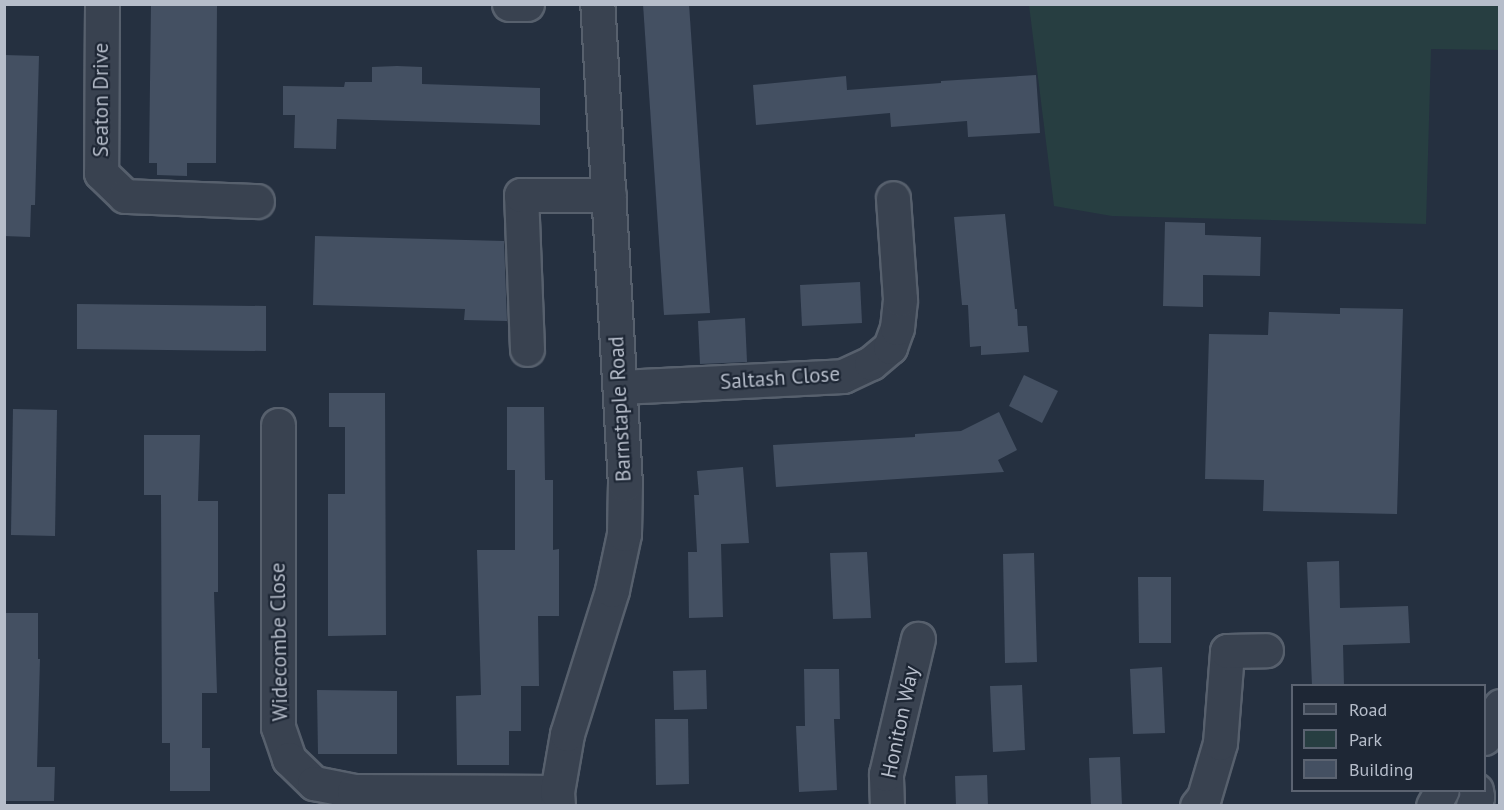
<!DOCTYPE html>
<html>
<head>
<meta charset="utf-8">
<style>
  body { margin:0 }
  #map { position:relative; width:1504px; height:810px; overflow:hidden; background:#253040; font-family:"PT Sans",sans-serif }
  div>[style] { position:absolute }
  .green>* { inset:0; background:#273e41 }
  .building>* { inset:0; background:#445062 }
  .roads { filter:drop-shadow(2px 0 #57606d) drop-shadow(-2px 0 #57606d) drop-shadow(0 2px #57606d) drop-shadow(0 -2px #57606d) }
  .minor>* { height:33px; margin:-16.5px; padding:0 16.5px; transform-origin:16.5px; border-radius:16.5px; background:#394250 }
  .tertiary>* { height:33px; margin:-16.5px; padding:0 16.5px; transform-origin:16.5px; border-radius:16.5px; background:#394250 }
  span { translate:-50% -50%; white-space:nowrap; text-align:center; line-height:1.15; -webkit-text-stroke:4.5px #1e2735; paint-order:stroke }
  .street-label { font-size:21px; color:#b6bdca }
  .frame { position:absolute; inset:0; border:6px solid #b6bdca; pointer-events:none }
  .legend { position:absolute; left:1291px; top:684px; width:195px; height:108px; box-sizing:border-box; background:#1e2735; border:2px solid #5b6371; margin:0; padding:8px 10px; list-style:none; font-size:18px; color:#b6bdca }
  .legend li { display:flex; align-items:center; gap:12px; height:30px }
  .legend b { width:30px; border:2px solid #5b6371 }
</style>
</head>
<body>
<div id="map">
  <div class="green">
    <i style="clip-path:polygon(1029px 5px,1499px 5px,1499px 50px,1431px 49px,1426px 224px,1112px 216px,1054px 206px)"></i>
  </div>
  <div class="building">
    <i style="clip-path:polygon(151px 4px,217px 4px,216px 163px,187px 163px,187px 176px,157px 175px,157px 163px,149px 163px)"></i>
    <i style="clip-path:polygon(643px 4px,689px 4px,710px 313px,664px 315px)"></i>
    <i style="clip-path:polygon(4px 55px,39px 56px,35px 205px,31px 205px,30px 237px,4px 236px)"></i>
    <i style="clip-path:polygon(397px 66px,422px 67px,422px 84px,540px 88px,540px 125px,337px 119px,336px 149px,294px 148px,295px 115px,283px 115px,283px 86px,344px 87px,345px 82px,372px 82px,372px 67px)"></i>
    <i style="clip-path:polygon(1036px 75px,1040px 133px,968px 137px,967px 121px,891px 127px,890px 113px,756px 125px,753px 85px,846px 76px,847px 90px,941px 83px,941px 81px)"></i>
    <i style="clip-path:polygon(1005px 214px,1015px 309px,1017px 309px,1018px 326px,1027px 326px,1029px 352px,981px 355px,981px 346px,970px 347px,968px 305px,962px 305px,954px 217px)"></i>
    <i style="clip-path:polygon(1165px 222px,1205px 223px,1205px 235px,1261px 237px,1260px 276px,1203px 275px,1203px 307px,1163px 306px)"></i>
    <i style="clip-path:polygon(315px 236px,504px 241px,507px 321px,464px 320px,465px 309px,313px 305px)"></i>
    <i style="clip-path:polygon(860px 282px,862px 323px,802px 326px,800px 285px)"></i>
    <i style="clip-path:polygon(77px 304px,266px 306px,266px 351px,77px 349px)"></i>
    <i style="clip-path:polygon(1340px 308px,1403px 309px,1397px 514px,1263px 511px,1264px 480px,1205px 479px,1209px 334px,1268px 335px,1269px 312px,1340px 314px)"></i>
    <i style="clip-path:polygon(745px 318px,747px 362px,700px 364px,698px 321px)"></i>
    <i style="clip-path:polygon(1024px 375px,1058px 391px,1042px 423px,1009px 406px)"></i>
    <i style="clip-path:polygon(329px 393px,385px 393px,386px 635px,328px 636px,328px 494px,345px 494px,345px 427px,329px 427px)"></i>
    <i style="clip-path:polygon(507px 407px,544px 407px,545px 480px,553px 480px,553px 550px,559px 549px,559px 616px,538px 616px,539px 686px,521px 686px,521px 731px,509px 731px,509px 765px,457px 765px,456px 696px,481px 695px,477px 550px,515px 550px,515px 470px,507px 470px)"></i>
    <i style="clip-path:polygon(13px 409px,57px 410px,55px 536px,11px 535px)"></i>
    <i style="clip-path:polygon(999px 412px,1017px 450px,998px 460px,1004px 472px,776px 487px,773px 445px,915px 437px,915px 434px,961px 431px)"></i>
    <i style="clip-path:polygon(144px 435px,200px 435px,198px 501px,218px 501px,218px 592px,214px 592px,217px 693px,202px 693px,202px 748px,210px 748px,210px 791px,170px 791px,170px 743px,162px 743px,161px 495px,144px 495px)"></i>
    <i style="clip-path:polygon(743px 467px,749px 543px,721px 544px,723px 617px,689px 618px,688px 552px,697px 552px,694px 495px,699px 495px,697px 471px)"></i>
    <i style="clip-path:polygon(867px 552px,871px 618px,833px 619px,830px 553px)"></i>
    <i style="clip-path:polygon(1034px 553px,1037px 662px,1005px 663px,1003px 554px)"></i>
    <i style="clip-path:polygon(1339px 561px,1340px 608px,1408px 606px,1410px 643px,1343px 645px,1344px 686px,1312px 686px,1307px 562px)"></i>
    <i style="clip-path:polygon(1138px 577px,1171px 577px,1171px 643px,1139px 643px)"></i>
    <i style="clip-path:polygon(4px 613px,38px 613px,38px 659px,40px 659px,37px 767px,55px 767px,54px 801px,4px 801px)"></i>
    <i style="clip-path:polygon(1162px 667px,1165px 733px,1133px 734px,1130px 669px)"></i>
    <i style="clip-path:polygon(804px 669px,839px 669px,840px 719px,834px 719px,837px 790px,799px 792px,796px 726px,805px 726px)"></i>
    <i style="clip-path:polygon(706px 670px,707px 709px,674px 710px,673px 671px)"></i>
    <i style="clip-path:polygon(1022px 685px,1025px 750px,993px 752px,990px 686px)"></i>
    <i style="clip-path:polygon(317px 690px,397px 691px,397px 754px,318px 754px)"></i>
    <i style="clip-path:polygon(655px 719px,688px 719px,689px 784px,656px 785px)"></i>
    <i style="clip-path:polygon(1120px 757px,1122px 806px,1091px 806px,1089px 758px)"></i>
    <i style="clip-path:polygon(987px 775px,988px 806px,956px 806px,955px 776px)"></i>
  </div>
  <div class="roads">
    <div class="minor">
      <i style="left:102px;top:4px;width:169px;rotate:90.3deg"></i>
      <i style="left:101px;top:173px;width:33px;rotate:44deg"></i>
      <i style="left:125px;top:196px;width:132px;rotate:2.2deg"></i>
      <i style="left:509px;top:4px;width:18px"></i>
      <i style="left:527px;top:349px;width:154px;rotate:-92.2deg"></i>
      <i style="left:521px;top:195px;width:88px"></i>
      <i style="left:620px;top:387px;width:223px;rotate:-2.8deg"></i>
      <i style="left:843px;top:376px;width:31px;rotate:-25deg"></i>
      <i style="left:871px;top:363px;width:25px;rotate:-40deg"></i>
      <i style="left:890px;top:347px;width:20px;rotate:-70deg"></i>
      <i style="left:897px;top:328px;width:29px;rotate:-84deg"></i>
      <i style="left:900px;top:299px;width:101px;rotate:-94deg"></i>
      <i style="left:278px;top:425px;width:302px;rotate:90deg"></i>
      <i style="left:278px;top:727px;width:34px;rotate:71deg"></i>
      <i style="left:289px;top:759px;width:35px;rotate:44deg"></i>
      <i style="left:314px;top:783px;width:41px;rotate:11.3deg"></i>
      <i style="left:354px;top:791px;width:203px;rotate:0.3deg"></i>
      <i style="left:558px;top:806px;width:14px;rotate:-94deg"></i>
      <i style="left:557px;top:792px;width:59px;rotate:-80.2deg"></i>
      <i style="left:567px;top:734px;width:151px;rotate:-72.6deg"></i>
      <i style="left:612px;top:590px;width:57px;rotate:-77.9deg"></i>
      <i style="left:624px;top:534px;width:50px;rotate:-88.9deg"></i>
      <i style="left:625px;top:484px;width:481px;rotate:-93.3deg"></i>
      <i style="left:887px;top:806px;width:32px;rotate:-92deg"></i>
      <i style="left:886px;top:774px;width:139px;rotate:-76.7deg"></i>
      <i style="left:1197px;top:806px;width:11px;rotate:-52deg"></i>
      <i style="left:1204px;top:797px;width:56px;rotate:-73.5deg"></i>
      <i style="left:1220px;top:743px;width:92px;rotate:-85.6deg"></i>
      <i style="left:1227px;top:651px;width:39px;rotate:-1deg"></i>
    </div>
    <div class="tertiary">
      <i style="left:1484px;top:738px;width:36px;rotate:-63deg"></i>
      <i style="left:1433px;top:806px;width:18px;rotate:-61deg"></i>
      <i style="left:1473px;top:806px;width:10px;rotate:-66deg"></i>
      <i style="left:1477px;top:797px;width:7px;rotate:-98deg"></i>
    </div>
  </div>
  <div class="street-label">
    <span style="left:101px;top:100px;rotate:-90deg">Seaton Drive</span>
    <span style="left:780px;top:378px;rotate:-4deg">Saltash Close</span>
    <span style="left:620px;top:409px;rotate:-93deg">Barnstaple Road</span>
    <span style="left:279px;top:642px;rotate:-91deg">Widecombe Close</span>
    <span style="left:900px;top:722px;rotate:-78deg">Honiton Way</span>
  </div>
  <div class="frame"></div>
  <ul class="legend">
  <li><b style="height:8px;background:#394250"></b>Road</li>
  <li><b style="height:16px;background:#273e41"></b>Park</li>
  <li><b style="height:16px;background:#445062"></b>Building</li>
  </ul>
</div>
</body>
</html>
